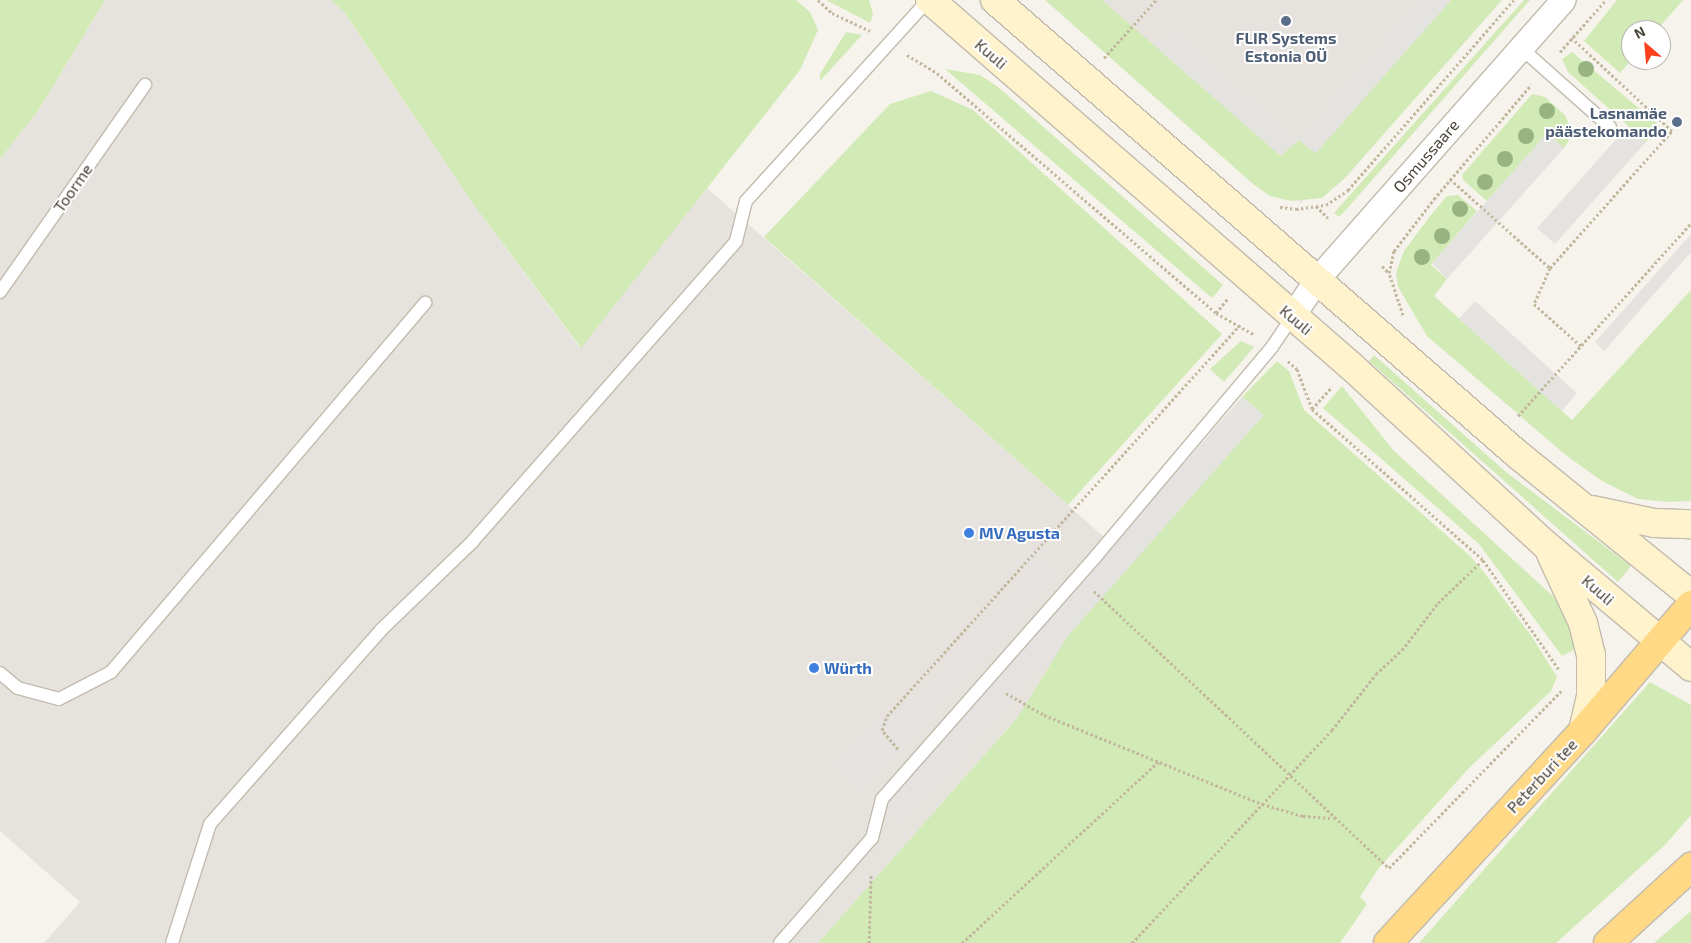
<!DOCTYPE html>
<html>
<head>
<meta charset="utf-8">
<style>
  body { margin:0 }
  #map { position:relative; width:1691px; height:943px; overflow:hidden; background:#f6f3ec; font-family:"Exo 2",sans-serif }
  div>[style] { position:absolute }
  .industrial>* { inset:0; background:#e6e2dd }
  .green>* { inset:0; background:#d2eab5 }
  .parking>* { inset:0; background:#e5e3e0 }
  .path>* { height:3px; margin-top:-1.5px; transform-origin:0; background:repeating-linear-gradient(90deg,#c4b79f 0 2.5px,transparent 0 5px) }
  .roads { filter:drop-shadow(1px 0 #c2bbae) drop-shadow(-1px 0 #c2bbae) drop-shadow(0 1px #c2bbae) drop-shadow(0 -1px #c2bbae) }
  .service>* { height:12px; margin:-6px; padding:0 6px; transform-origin:6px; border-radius:6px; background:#fff }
  .minor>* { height:24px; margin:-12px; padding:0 12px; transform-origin:12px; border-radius:12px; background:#fff }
  .secondary>* { height:28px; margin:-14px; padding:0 14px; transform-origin:14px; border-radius:14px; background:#fff3cd }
  .trunk>* { height:28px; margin:-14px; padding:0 14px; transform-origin:14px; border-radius:14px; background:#ffd985 }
  .trees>* { width:16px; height:16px; margin:-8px; border-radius:50%; background:#97b381 }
  .dots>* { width:14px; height:14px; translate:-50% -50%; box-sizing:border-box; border:2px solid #fff; border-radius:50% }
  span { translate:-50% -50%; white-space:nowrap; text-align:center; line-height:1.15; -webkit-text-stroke:4px #fff; paint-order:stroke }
  .service-label { font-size:16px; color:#4e5e75; font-weight:700 }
  .right { translate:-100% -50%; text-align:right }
  .street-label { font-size:16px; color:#4b4439 }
  .shop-label { font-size:16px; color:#366cbe; font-weight:700 }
  .left { translate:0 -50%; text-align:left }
  .north { position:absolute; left:1621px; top:20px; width:50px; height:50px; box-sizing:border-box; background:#fff; border:1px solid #b7b4b0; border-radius:50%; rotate:333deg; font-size:14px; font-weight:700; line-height:20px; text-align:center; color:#4b4439 }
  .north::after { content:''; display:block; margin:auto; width:18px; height:22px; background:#fc3f1d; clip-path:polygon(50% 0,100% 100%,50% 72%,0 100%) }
</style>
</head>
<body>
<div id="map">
  <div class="industrial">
    <i style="clip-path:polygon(105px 0,331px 0,344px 12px,474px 205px,580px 348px,707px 188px,1145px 573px,818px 943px,44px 943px,80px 902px,0 831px,0 159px,38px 111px)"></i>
    <i style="clip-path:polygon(1070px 0,1480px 0,1301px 203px)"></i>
  </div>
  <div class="green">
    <i style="clip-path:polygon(0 0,105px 0,38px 111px,0 159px)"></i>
    <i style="clip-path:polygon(331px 0,796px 0,810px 12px,818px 30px,800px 70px,581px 348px,474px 205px,344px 12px)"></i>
    <i style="clip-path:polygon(826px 0,869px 0,873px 14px,870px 23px)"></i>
    <i style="clip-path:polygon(1045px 0,1102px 0,1281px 156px,1299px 140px,1316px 153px,1451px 0,1502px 0,1345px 178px,1322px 198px,1291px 201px,1270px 196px,1253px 184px)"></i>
    <i style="clip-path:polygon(1524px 0,1530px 0,1345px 211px,1339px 217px,1334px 213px)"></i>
    <i style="clip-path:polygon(1617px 0,1683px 0,1657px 30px,1631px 30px,1631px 60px,1620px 73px,1584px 41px)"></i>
    <i style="clip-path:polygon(846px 32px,862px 35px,820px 81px,820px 74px)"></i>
    <i style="clip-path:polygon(1572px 52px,1660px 126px,1646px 142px,1568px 72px,1562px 59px)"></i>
    <i style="clip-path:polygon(945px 69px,980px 75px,998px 87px,1223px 285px,1212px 298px)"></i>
    <i style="clip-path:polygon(931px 91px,973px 110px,1222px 334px,1068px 505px,764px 237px,890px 104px)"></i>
    <i style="clip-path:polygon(1532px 94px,1545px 97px,1565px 115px,1572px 132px,1569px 140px,1564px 148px,1547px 134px,1487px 201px,1463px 180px,1462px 175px)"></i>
    <i style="clip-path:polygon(1458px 195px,1477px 211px,1431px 265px,1447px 279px,1434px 296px,1572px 420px,1691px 290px,1691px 501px,1667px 502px,1638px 499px,1602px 481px,1567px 456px,1427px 336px,1398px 287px,1396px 273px,1404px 251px,1431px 215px,1447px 196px)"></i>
    <i style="clip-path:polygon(1241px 341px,1254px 347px,1224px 382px,1210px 369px)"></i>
    <i style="clip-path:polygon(1374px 355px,1506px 472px,1631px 566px,1618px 582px,1369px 361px)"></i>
    <i style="clip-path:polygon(1277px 361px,1289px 371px,1304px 410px,1470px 556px,1483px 571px,1532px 637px,1557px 677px,1551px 691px,1469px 768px,1378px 869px,1360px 897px,1367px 904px,1340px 943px,818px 943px,1018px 717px,1087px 605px,1260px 412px,1242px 397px)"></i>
    <i style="clip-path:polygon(1342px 386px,1394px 451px,1554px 597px,1568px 617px,1577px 648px,1562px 656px,1479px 544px,1323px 408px)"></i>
    <i style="clip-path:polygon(1650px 682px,1691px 705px,1691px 815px,1665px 845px,1556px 943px,1419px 943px)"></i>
    <i style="clip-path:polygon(1691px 911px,1691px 943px,1654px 943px)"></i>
  </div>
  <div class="parking">
    <i style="clip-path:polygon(1422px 0,1451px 0,1315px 153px,1299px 140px)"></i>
    <i style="clip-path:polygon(1173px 32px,1295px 141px,1281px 156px,1158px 49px)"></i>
    <i style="clip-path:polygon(1628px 126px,1646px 142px,1555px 244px,1537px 228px)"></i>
    <i style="clip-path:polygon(1547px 133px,1564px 148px,1447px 279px,1432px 263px)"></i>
    <i style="clip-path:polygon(1691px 234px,1691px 252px,1604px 351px,1595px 342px)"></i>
    <i style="clip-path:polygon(1475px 301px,1577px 393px,1562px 411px,1459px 319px)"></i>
    <i style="clip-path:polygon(1242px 397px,1264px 415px,903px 822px,885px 806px)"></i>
    <i style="clip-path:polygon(1042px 558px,1059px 575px,861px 790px,835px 766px,876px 718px,890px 728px)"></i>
  </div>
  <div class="path">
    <i style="left:818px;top:0;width:19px;rotate:43deg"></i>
    <i style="left:832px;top:13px;width:42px;rotate:25.3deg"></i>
    <i style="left:1560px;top:52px;width:69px;rotate:-48.5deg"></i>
    <i style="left:907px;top:55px;width:35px;rotate:31deg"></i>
    <i style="left:937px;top:73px;width:368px;rotate:40.7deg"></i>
    <i style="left:1216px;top:313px;width:43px;rotate:29.6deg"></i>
    <i style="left:1104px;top:58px;width:78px;rotate:-48.1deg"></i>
    <i style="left:1450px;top:179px;width:134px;rotate:41.7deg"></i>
    <i style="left:1550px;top:268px;width:183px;rotate:-48.3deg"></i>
    <i style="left:1672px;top:131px;width:137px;rotate:-137.1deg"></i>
    <i style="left:1316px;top:206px;width:17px;rotate:45deg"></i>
    <i style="left:1280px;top:207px;width:16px;rotate:7deg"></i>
    <i style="left:1296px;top:209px;width:30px;rotate:-8deg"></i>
    <i style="left:1326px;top:205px;width:27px;rotate:-34deg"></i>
    <i style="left:1348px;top:190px;width:252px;rotate:-48.9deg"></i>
    <i style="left:1382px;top:266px;width:10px;rotate:45deg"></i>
    <i style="left:1550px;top:268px;width:39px;rotate:114deg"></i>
    <i style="left:1534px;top:304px;width:64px;rotate:41.9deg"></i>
    <i style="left:1216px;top:313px;width:19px;rotate:-51deg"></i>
    <i style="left:1403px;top:315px;width:44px;rotate:-108.4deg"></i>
    <i style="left:1389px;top:273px;width:23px;rotate:-77deg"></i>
    <i style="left:1394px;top:251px;width:66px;rotate:-52.4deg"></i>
    <i style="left:1434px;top:199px;width:150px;rotate:-49.6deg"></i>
    <i style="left:1288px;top:361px;width:12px;rotate:42deg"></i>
    <i style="left:1297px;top:369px;width:43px;rotate:69.4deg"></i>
    <i style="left:1312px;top:409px;width:228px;rotate:41.4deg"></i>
    <i style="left:1483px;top:560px;width:135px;rotate:55.3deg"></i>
    <i style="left:1312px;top:409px;width:30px;rotate:-48deg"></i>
    <i style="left:1518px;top:416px;width:259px;rotate:-48.1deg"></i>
    <i style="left:1094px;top:591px;width:405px;rotate:43.2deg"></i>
    <i style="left:1389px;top:868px;width:247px;rotate:-45.8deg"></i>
    <i style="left:1006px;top:693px;width:44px;rotate:30.1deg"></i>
    <i style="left:1044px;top:715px;width:235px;rotate:22.2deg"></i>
    <i style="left:1262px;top:804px;width:43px;rotate:16.3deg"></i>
    <i style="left:1303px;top:816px;width:31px;rotate:4deg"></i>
    <i style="left:898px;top:749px;width:25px;rotate:-130deg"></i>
    <i style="left:882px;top:730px;width:15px;rotate:-70deg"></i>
    <i style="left:887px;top:716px;width:527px;rotate:-47.92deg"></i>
    <i style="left:869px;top:943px;width:69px;rotate:-88.3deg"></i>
    <i style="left:962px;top:943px;width:267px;rotate:-42.7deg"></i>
    <i style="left:1132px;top:943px;width:292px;rotate:-46.8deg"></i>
    <i style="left:1332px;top:730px;width:71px;rotate:-51.8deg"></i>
    <i style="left:1376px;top:674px;width:35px;rotate:-43deg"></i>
    <i style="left:1402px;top:650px;width:59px;rotate:-52.5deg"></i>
    <i style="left:1438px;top:603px;width:62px;rotate:-43.7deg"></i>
  </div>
  <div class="roads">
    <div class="service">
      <i style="left:1521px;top:48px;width:119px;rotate:41.6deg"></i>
      <i style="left:0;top:292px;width:253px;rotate:-55deg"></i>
      <i style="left:0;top:673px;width:23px;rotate:40deg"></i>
      <i style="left:18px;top:688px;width:42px;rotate:15deg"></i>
      <i style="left:59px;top:699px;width:59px;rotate:-27.4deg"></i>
      <i style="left:111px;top:672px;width:485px;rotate:-49.6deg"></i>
      <i style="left:172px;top:943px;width:125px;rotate:-72.3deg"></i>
      <i style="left:210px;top:824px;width:259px;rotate:-48.6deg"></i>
      <i style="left:381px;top:630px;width:127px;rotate:-44deg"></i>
      <i style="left:472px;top:542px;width:400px;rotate:-48.7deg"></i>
      <i style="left:736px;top:241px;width:41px;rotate:-76deg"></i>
      <i style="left:746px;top:201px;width:271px;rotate:-47.8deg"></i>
      <i style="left:780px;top:943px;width:140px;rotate:-48.8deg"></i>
      <i style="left:872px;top:838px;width:40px;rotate:-75.6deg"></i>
      <i style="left:882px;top:799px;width:325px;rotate:-48.6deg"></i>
      <i style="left:1097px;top:555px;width:272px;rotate:-49.9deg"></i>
      <i style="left:1272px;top:347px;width:37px;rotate:-56deg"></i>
    </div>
    <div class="minor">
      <i style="left:1293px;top:316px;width:43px;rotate:-56.3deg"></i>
      <i style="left:1317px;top:280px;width:373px;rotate:-48.6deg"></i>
    </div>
    <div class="secondary">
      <i style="left:930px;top:0;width:558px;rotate:41deg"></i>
      <i style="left:1351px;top:366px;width:266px;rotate:42.6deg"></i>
      <i style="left:1547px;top:546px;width:188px;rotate:40deg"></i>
      <i style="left:995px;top:0;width:692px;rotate:41.01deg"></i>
      <i style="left:1517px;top:454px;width:224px;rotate:39deg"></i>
      <i style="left:1592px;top:510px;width:63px;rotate:11.8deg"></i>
      <i style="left:1654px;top:523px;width:37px;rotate:2deg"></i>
      <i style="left:1551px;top:554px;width:76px;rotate:65.1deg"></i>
      <i style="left:1583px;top:623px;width:33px;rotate:76deg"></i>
      <i style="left:1591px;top:655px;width:41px;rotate:90deg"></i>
      <i style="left:1591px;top:696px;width:36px;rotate:103deg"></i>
    </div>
    <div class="trunk">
      <i style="left:1388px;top:943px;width:288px;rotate:-47.4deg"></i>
      <i style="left:1583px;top:731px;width:166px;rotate:-49.4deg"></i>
      <i style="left:1608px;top:943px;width:113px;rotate:-42.5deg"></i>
    </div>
  </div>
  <div class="trees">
    <i style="left:1586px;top:69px"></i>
    <i style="left:1547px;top:111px"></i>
    <i style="left:1526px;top:136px"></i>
    <i style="left:1505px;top:159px"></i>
    <i style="left:1485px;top:182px"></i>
    <i style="left:1460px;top:209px"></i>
    <i style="left:1442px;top:236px"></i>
    <i style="left:1422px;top:257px"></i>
  </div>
  <div class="dots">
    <i style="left:1286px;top:21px;background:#5c6f8a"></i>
    <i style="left:1677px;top:122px;background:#5c6f8a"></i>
    <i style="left:969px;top:533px;background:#3f7fe0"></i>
    <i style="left:814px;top:668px;background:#3f7fe0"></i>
  </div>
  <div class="service-label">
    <span style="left:1286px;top:47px">FLIR Systems<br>Estonia OÜ</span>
    <span class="right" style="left:1667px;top:122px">Lasnamäe<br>päästekomando</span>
  </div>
  <div class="street-label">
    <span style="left:991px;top:54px;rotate:41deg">Kuuli</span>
    <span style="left:1426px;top:156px;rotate:-49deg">Osmussaare</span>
    <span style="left:73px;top:188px;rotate:-55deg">Toorme</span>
    <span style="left:1296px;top:320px;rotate:40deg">Kuuli</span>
    <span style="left:1598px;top:590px;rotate:41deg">Kuuli</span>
    <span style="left:1542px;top:776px;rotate:-47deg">Peterburi tee</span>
  </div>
  <div class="shop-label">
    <span class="left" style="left:979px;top:533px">MV Agusta</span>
    <span class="left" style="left:824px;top:668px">Würth</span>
  </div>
  <div class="north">N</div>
</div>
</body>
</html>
